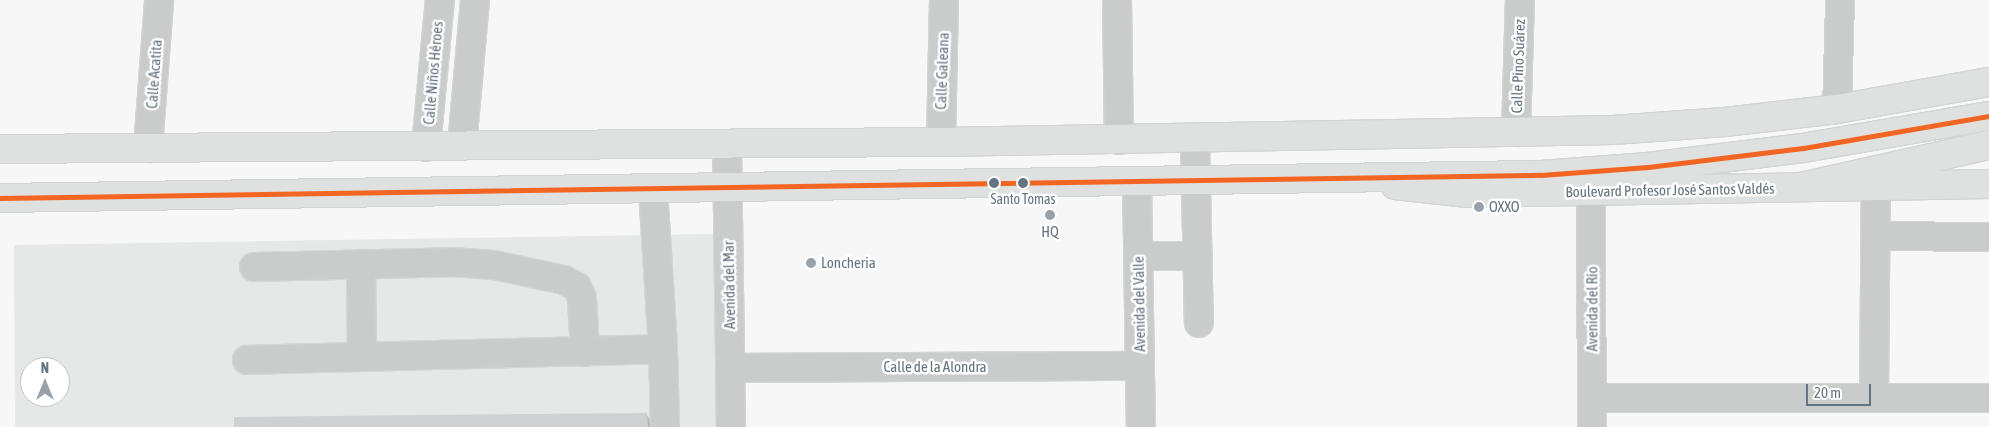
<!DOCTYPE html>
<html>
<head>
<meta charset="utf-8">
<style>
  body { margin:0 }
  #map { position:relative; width:1989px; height:427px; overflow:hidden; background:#f7f7f7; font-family:"Asap Condensed",sans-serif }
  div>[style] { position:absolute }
  .built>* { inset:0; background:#e6e7e7 }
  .shadow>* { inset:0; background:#0003 }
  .building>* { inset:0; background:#ced0d1 }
  .roads { filter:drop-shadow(1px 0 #d3d4d5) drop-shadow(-1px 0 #d3d4d5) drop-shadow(0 1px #d3d4d5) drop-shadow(0 -1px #d3d4d5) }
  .minor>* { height:28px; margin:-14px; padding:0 14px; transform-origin:14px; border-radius:14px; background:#cacccc }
  .major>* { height:28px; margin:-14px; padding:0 14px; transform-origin:14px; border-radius:14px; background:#dfe0e0 }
  .highway>* { height:28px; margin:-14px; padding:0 14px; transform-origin:14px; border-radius:14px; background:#dfe0e0 }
  .bus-1>* { height:5px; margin:-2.5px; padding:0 2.5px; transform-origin:2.5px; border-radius:2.5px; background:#f26522 }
  .dots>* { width:14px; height:14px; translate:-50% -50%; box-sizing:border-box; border:2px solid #fff; border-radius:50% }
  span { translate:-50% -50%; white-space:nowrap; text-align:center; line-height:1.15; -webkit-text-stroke:5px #fff; paint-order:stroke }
  .bus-label { font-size:14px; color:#647480 }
  .street-label { font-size:15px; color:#647480 }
  .poi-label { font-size:15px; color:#647480 }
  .left { translate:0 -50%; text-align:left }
  .north { position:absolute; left:20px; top:357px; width:50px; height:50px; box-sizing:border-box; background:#fff; border:1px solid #c1c7cc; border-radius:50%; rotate:0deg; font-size:14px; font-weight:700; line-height:20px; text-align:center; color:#647480 }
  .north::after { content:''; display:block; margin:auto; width:18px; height:22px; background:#97a2aa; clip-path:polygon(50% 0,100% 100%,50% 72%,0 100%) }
  .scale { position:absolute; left:1806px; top:384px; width:65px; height:22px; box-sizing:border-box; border:2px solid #647480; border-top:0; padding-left:6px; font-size:15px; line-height:18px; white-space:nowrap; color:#647480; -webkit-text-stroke:4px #fff; paint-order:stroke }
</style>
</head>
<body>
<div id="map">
  <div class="built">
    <i style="clip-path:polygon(evenodd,714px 234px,717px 427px,15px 427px,14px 245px,714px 234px,30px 367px,60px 367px,60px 397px,30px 397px,30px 367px)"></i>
  </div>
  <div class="shadow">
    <i style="clip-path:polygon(647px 415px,654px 427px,235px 427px)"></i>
  </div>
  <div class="building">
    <i style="clip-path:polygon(647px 413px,648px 427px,234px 427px,234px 417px)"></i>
  </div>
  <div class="roads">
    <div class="minor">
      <i style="left:1117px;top:0;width:140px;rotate:89.2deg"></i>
      <i style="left:1837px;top:109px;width:109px;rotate:-88.4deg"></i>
      <i style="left:1516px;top:132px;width:132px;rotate:-88.3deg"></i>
      <i style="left:1195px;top:139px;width:184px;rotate:88.8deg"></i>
      <i style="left:941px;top:142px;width:142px;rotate:-88.8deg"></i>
      <i style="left:727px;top:144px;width:283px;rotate:89.2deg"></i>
      <i style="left:462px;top:146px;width:147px;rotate:-84.9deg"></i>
      <i style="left:426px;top:147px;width:148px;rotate:-84.6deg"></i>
      <i style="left:148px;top:148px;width:148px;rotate:-85.7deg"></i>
      <i style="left:1137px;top:181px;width:246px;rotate:89.1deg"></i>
      <i style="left:653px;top:189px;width:160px;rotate:86.4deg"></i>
      <i style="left:663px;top:349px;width:78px;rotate:88.5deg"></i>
      <i style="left:1591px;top:192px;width:235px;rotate:89.8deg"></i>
      <i style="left:1876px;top:236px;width:113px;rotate:0.5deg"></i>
      <i style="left:1138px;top:256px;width:60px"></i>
      <i style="left:361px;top:264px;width:93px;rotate:89.4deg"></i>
      <i style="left:254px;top:267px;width:198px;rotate:-1.4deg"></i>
      <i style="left:452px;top:262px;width:42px;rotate:4.1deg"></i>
      <i style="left:494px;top:265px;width:72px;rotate:12.1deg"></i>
      <i style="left:564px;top:280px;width:15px;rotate:28deg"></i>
      <i style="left:577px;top:287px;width:12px;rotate:66deg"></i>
      <i style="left:582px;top:298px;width:54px;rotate:86.8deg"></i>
      <i style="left:247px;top:360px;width:416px;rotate:-1.5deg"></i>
      <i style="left:730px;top:368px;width:410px;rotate:-0.3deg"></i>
      <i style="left:1874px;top:397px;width:212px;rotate:-89.5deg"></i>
      <i style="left:1592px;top:398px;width:397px"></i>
    </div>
    <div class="major">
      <i style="left:1395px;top:185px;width:71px;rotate:6.4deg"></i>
      <i style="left:1466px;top:193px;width:523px;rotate:-0.99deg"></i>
    </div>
    <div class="highway">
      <i style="left:0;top:149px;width:941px;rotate:-0.43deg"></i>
      <i style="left:941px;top:142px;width:672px;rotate:-1.02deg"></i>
      <i style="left:1613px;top:130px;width:112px;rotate:-4.1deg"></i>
      <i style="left:1725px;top:122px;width:113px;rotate:-6.6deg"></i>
      <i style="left:1837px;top:109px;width:154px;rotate:-10.1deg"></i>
      <i style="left:1801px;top:187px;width:193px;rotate:-12.6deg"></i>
      <i style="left:0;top:198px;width:1541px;rotate:-0.86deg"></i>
      <i style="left:1541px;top:175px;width:107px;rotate:-4.3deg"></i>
      <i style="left:1648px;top:167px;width:156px;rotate:-7deg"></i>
      <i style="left:1803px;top:148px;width:189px;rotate:-9.8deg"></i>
    </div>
  </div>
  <div class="bus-1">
    <i style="left:0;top:198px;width:1541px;rotate:-0.86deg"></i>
    <i style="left:1541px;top:175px;width:107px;rotate:-4.3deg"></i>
    <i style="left:1648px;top:167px;width:156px;rotate:-7deg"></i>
    <i style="left:1803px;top:148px;width:189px;rotate:-9.8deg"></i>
  </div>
  <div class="dots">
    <i style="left:994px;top:183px;background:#647480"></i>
    <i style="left:1023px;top:183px;background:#647480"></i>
    <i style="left:1479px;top:207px;background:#97a2aa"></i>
    <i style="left:1050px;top:215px;background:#97a2aa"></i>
    <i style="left:811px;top:263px;background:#97a2aa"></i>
  </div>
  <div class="bus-label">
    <span style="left:1023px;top:199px">Santo Tomas</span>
  </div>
  <div class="street-label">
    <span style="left:1518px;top:66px;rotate:-88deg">Calle Pino Suárez</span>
    <span style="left:942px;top:71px;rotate:-88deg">Calle Galeana</span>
    <span style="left:433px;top:73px;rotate:-85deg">Calle Niños Héroes</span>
    <span style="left:154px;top:74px;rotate:-86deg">Calle Acatita</span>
    <span style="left:1670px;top:190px;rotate:-1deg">Boulevard Profesor José Santos Valdés</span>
    <span style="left:729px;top:285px;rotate:-91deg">Avenida del Mar</span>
    <span style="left:1139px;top:304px;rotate:-91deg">Avenida del Valle</span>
    <span style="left:1592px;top:309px;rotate:-90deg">Avenida del Río</span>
    <span style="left:935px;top:367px">Calle de la Alondra</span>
  </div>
  <div class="poi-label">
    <span class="left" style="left:1489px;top:207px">OXXO</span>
    <span style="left:1050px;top:232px">HQ</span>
    <span class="left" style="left:821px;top:263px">Loncheria</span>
  </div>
  <div class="north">N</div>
  <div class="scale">20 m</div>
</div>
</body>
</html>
